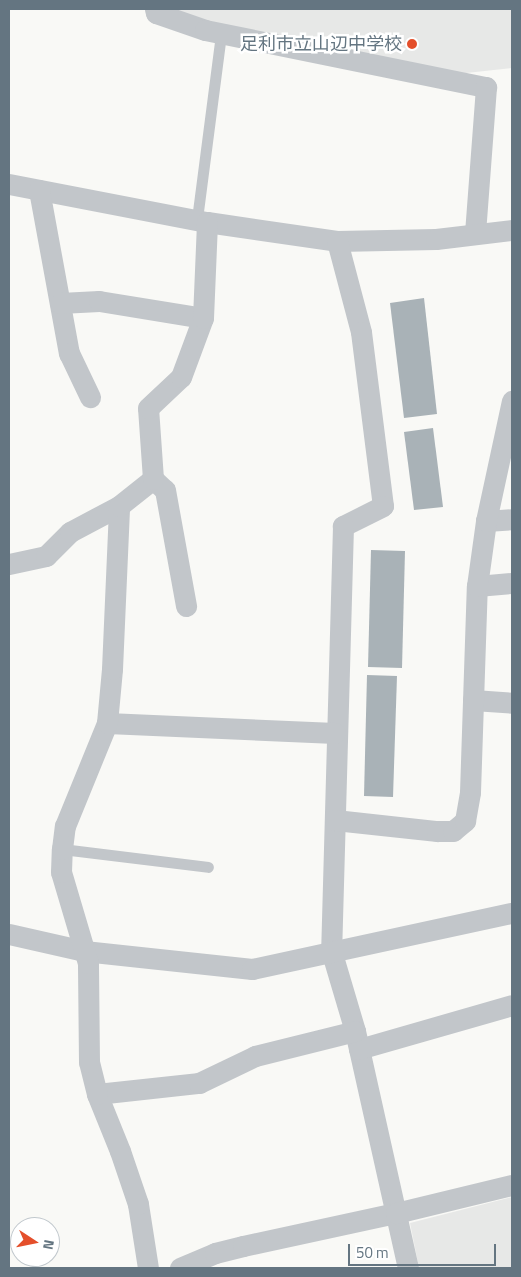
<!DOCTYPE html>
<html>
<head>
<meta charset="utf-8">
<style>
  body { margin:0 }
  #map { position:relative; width:521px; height:1277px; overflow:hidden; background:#f9f9f6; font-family:"Titillium Web","Noto Sans JP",sans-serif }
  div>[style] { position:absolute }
  .built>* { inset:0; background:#e7e8e7 }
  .building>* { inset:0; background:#a9b2b7 }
  .service>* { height:11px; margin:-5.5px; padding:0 5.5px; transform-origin:5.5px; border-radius:5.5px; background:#c2c6ca }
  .minor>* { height:21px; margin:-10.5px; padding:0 10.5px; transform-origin:10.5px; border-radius:10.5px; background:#c2c6ca }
  .dots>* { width:14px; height:14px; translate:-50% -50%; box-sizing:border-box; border:2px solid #fff; border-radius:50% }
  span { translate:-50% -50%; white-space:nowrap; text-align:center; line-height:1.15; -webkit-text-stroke:5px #fff; paint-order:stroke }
  .poi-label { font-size:18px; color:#647581 }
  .right { translate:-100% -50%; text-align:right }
  .frame { position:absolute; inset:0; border:10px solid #647581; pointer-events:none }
  .north { position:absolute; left:10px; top:1217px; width:50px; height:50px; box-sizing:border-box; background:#fff; border:1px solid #c1c8cd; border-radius:50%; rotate:101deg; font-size:14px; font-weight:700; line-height:20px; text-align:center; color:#647581 }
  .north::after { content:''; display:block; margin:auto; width:18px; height:22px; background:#e44f2b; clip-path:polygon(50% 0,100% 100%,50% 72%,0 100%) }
  .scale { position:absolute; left:348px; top:1244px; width:148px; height:22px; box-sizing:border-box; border:2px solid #647581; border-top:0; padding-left:6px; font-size:15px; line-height:18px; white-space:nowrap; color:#647581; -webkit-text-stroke:4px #fff; paint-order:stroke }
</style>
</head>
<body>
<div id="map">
  <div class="built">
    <i style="clip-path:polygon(161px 9px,512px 9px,512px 68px,457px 74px,194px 20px)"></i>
    <i style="clip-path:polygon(512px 1197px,512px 1268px,419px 1268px,410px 1223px)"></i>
  </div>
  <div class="building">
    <i style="clip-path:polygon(424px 298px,437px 414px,404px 418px,390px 303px)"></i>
    <i style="clip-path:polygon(433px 428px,443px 507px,414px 510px,404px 432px)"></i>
    <i style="clip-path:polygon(371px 550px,405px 551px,402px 668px,368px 667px)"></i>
    <i style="clip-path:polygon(367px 675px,397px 676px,393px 797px,364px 796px)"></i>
  </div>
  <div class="service">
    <i style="left:197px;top:219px;width:188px;rotate:-82.6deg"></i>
    <i style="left:62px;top:849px;width:147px;rotate:7deg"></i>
  </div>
  <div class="minor">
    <i style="left:155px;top:9px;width:4px;rotate:76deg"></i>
    <i style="left:156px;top:13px;width:52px;rotate:19.1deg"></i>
    <i style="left:205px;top:30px;width:287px;rotate:11.5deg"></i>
    <i style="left:486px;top:87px;width:147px;rotate:94.3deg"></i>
    <i style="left:9px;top:184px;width:202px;rotate:10.9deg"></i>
    <i style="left:207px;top:222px;width:131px;rotate:8.3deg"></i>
    <i style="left:337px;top:241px;width:99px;rotate:-1.2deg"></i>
    <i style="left:436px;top:239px;width:77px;rotate:-6.8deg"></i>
    <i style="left:39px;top:190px;width:166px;rotate:79.6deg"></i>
    <i style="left:69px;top:353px;width:49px;rotate:64.5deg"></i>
    <i style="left:337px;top:241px;width:94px;rotate:75.2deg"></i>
    <i style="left:361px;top:332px;width:175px;rotate:82.8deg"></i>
    <i style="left:383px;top:506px;width:45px;rotate:153.4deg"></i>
    <i style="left:343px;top:526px;width:424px;rotate:91.6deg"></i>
    <i style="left:331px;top:950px;width:84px;rotate:73.5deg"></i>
    <i style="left:355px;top:1031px;width:243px;rotate:77.4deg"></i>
    <i style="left:60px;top:303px;width:39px;rotate:-3deg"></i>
    <i style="left:99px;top:301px;width:105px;rotate:9.3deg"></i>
    <i style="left:153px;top:479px;width:16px;rotate:43deg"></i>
    <i style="left:165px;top:490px;width:118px;rotate:79.7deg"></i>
    <i style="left:486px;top:521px;width:26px;rotate:-4deg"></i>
    <i style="left:9px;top:564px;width:38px;rotate:-12deg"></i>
    <i style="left:46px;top:556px;width:34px;rotate:-45deg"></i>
    <i style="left:70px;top:532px;width:55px;rotate:-28deg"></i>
    <i style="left:477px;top:586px;width:35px;rotate:-5deg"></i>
    <i style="left:473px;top:700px;width:39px;rotate:4deg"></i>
    <i style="left:107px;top:723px;width:228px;rotate:2.5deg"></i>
    <i style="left:335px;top:820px;width:103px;rotate:6.2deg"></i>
    <i style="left:437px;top:831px;width:16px"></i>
    <i style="left:453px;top:831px;width:16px;rotate:-40deg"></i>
    <i style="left:465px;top:821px;width:29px;rotate:-80deg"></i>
    <i style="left:470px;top:792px;width:206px;rotate:-88.1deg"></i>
    <i style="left:477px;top:586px;width:66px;rotate:-82.1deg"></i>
    <i style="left:486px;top:521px;width:123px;rotate:-77.8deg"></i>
    <i style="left:9px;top:934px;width:77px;rotate:12.8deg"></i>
    <i style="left:84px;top:951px;width:169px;rotate:6.1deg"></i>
    <i style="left:252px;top:969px;width:266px;rotate:-12.2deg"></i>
    <i style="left:359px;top:1049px;width:159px;rotate:-16deg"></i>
    <i style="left:97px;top:1094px;width:103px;rotate:-6.2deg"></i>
    <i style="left:199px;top:1083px;width:62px;rotate:-25.7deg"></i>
    <i style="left:255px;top:1056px;width:103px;rotate:-14deg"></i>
    <i style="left:148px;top:1268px;width:65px;rotate:-98.9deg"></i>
    <i style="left:138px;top:1204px;width:56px;rotate:-108.8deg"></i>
    <i style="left:120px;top:1151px;width:61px;rotate:-112deg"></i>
    <i style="left:97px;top:1094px;width:33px;rotate:-104deg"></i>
    <i style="left:89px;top:1062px;width:99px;rotate:-90.6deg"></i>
    <i style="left:88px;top:963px;width:95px;rotate:-106.5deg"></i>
    <i style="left:61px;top:872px;width:23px;rotate:-88deg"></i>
    <i style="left:62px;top:849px;width:23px;rotate:-83deg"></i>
    <i style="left:65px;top:826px;width:111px;rotate:-67.8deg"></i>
    <i style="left:107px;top:723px;width:54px;rotate:-84.7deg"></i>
    <i style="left:112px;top:669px;width:163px;rotate:-87.5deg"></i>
    <i style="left:119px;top:506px;width:43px;rotate:-38.5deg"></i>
    <i style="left:153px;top:479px;width:71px;rotate:-94deg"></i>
    <i style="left:148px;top:408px;width:45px;rotate:-43.2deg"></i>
    <i style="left:181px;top:377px;width:63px;rotate:-69.6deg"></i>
    <i style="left:203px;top:318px;width:96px;rotate:-87.6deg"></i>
    <i style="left:180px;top:1268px;width:38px;rotate:-23deg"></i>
    <i style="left:215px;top:1253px;width:29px;rotate:-14deg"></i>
    <i style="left:243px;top:1246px;width:157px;rotate:-12.2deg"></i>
    <i style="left:396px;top:1213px;width:119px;rotate:-13.6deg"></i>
  </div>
  <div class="dots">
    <i style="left:412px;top:44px;background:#e44f2b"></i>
  </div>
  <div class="poi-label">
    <span class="right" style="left:402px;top:44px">足利市立山辺中学校</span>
  </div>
  <div class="frame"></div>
  <div class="north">N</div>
  <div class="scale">50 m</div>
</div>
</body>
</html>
